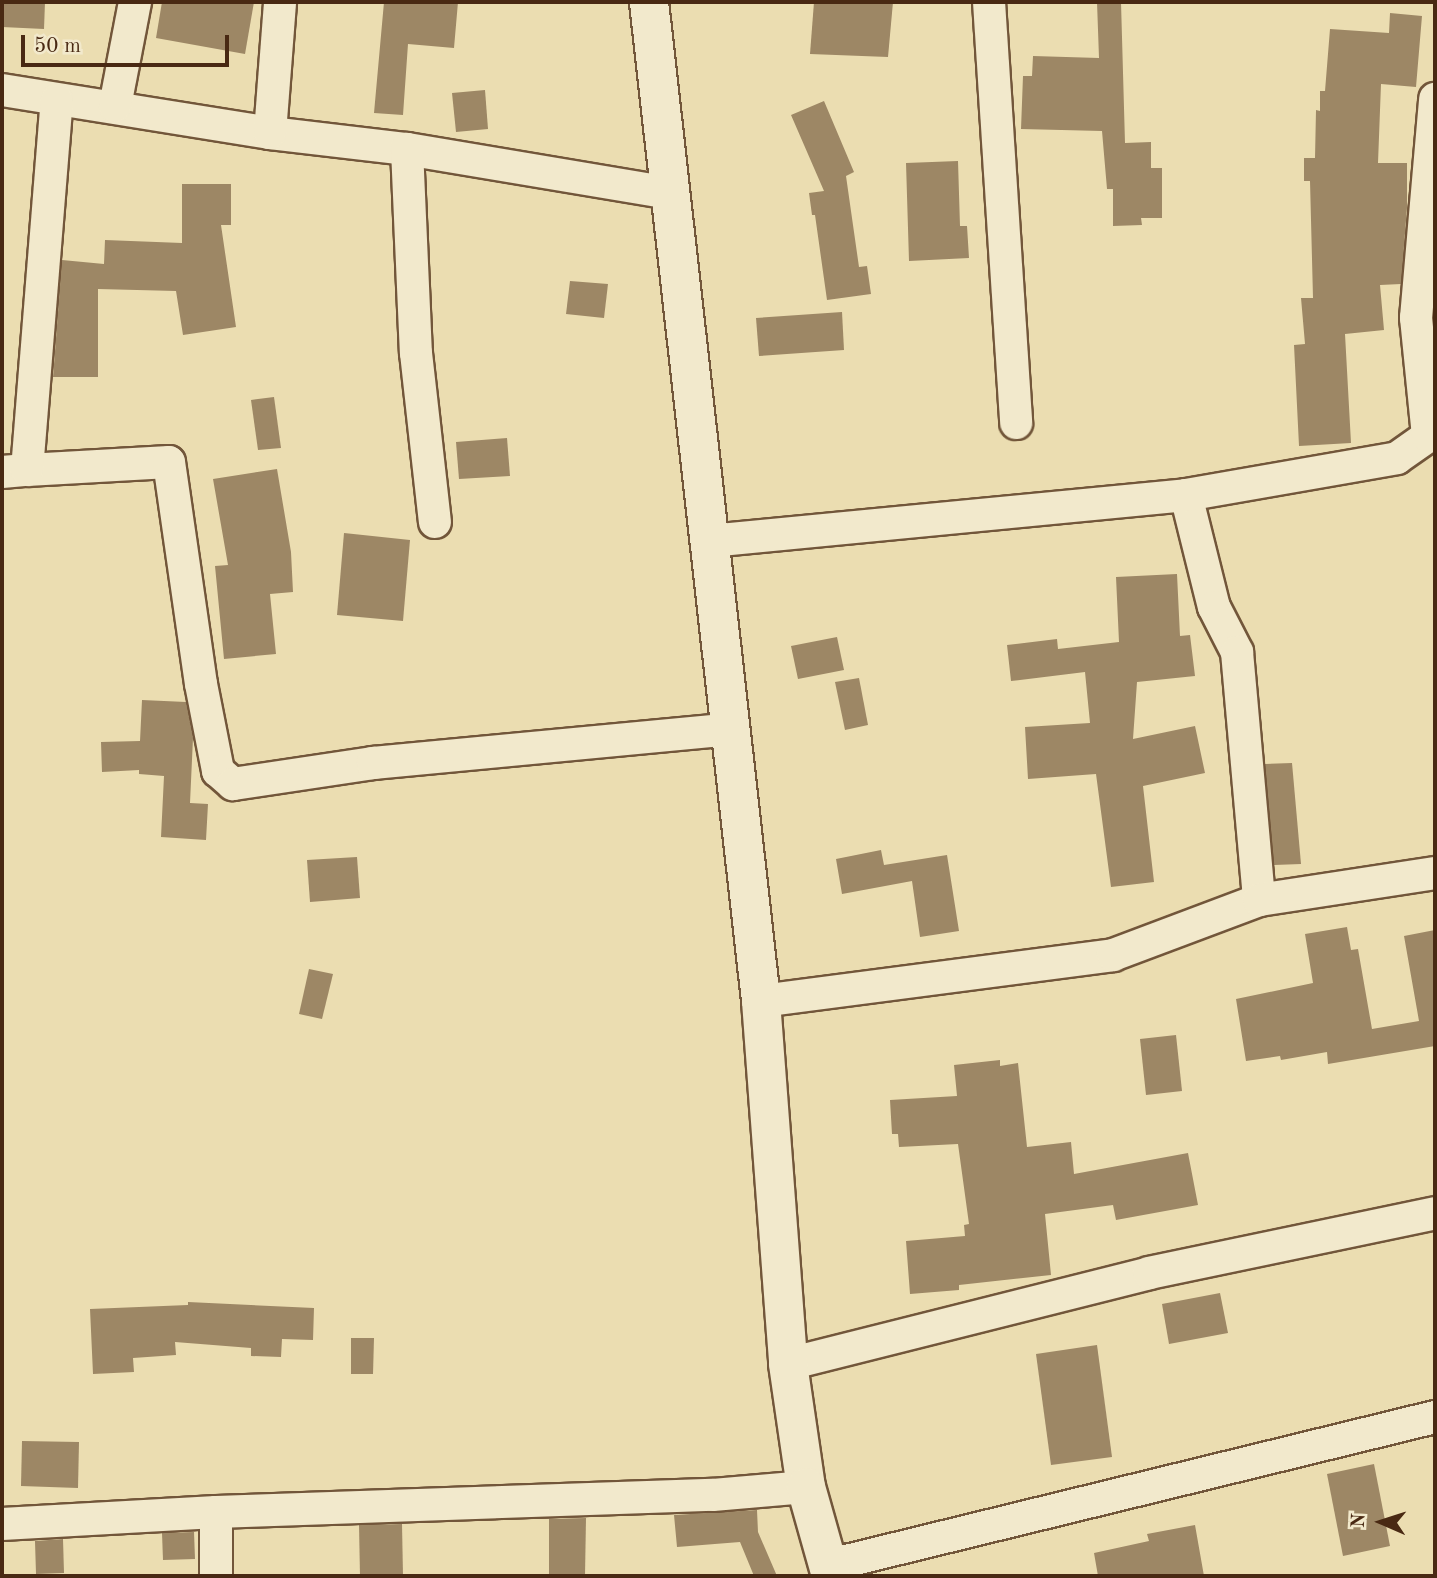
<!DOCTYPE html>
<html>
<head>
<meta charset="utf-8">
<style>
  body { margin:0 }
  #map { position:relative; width:1437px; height:1578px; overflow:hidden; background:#ebddb1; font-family:"Old Standard TT",serif }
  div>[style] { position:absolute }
  .building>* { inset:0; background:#9d8765 }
  .roads { filter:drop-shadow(2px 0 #72563a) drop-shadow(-2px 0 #72563a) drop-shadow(0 2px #72563a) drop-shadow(0 -2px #72563a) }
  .minor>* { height:32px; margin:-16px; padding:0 16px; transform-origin:16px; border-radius:16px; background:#f2e9cc }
  .tertiary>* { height:38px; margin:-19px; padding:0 19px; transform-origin:19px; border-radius:19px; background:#f2e9cc }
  span { translate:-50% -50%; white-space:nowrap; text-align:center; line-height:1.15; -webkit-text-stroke:5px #f2e9cc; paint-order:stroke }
  .frame { position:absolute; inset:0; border:4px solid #492913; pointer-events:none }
  .north { position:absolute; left:1346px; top:1487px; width:70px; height:70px; -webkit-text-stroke:5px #f2e9cc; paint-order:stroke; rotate:273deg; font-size:19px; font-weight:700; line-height:28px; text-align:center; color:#492913 }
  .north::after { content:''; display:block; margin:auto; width:24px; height:32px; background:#492913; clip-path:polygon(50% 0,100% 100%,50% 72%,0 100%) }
  .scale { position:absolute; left:21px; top:35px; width:208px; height:32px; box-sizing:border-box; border:4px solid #492913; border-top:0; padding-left:9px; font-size:21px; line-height:24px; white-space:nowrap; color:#492913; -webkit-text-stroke:5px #f2e9cc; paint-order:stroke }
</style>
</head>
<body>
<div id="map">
  <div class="building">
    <i style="clip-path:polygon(2px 2px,45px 2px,44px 29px,2px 27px)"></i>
    <i style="clip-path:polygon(162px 2px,254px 2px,245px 54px,156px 38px)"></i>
    <i style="clip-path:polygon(384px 2px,458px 2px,454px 48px,408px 44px,403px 115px,374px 113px)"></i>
    <i style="clip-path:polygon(814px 2px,893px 2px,888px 57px,810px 54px)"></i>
    <i style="clip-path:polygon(1097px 2px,1121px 2px,1125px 143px,1151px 142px,1151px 168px,1162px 168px,1162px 218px,1141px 218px,1142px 225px,1113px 226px,1113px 189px,1107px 189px,1102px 131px,1021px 129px,1023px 76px,1032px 76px,1033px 56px,1099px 58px)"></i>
    <i style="clip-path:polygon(1390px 13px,1422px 16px,1416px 87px,1381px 84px,1378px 163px,1407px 163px,1407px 208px,1401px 284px,1380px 285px,1384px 330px,1345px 334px,1351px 443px,1299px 446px,1294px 345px,1305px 344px,1301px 298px,1313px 298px,1310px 181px,1304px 181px,1304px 158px,1315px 158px,1316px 110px,1320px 111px,1320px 91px,1325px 91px,1330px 29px,1389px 33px)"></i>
    <i style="clip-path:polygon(485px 90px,488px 129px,456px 132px,452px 93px)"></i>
    <i style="clip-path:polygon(824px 101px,854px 172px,846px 176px,859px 267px,867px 266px,871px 294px,827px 300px,815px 215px,812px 215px,809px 193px,824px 191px,791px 115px)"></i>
    <i style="clip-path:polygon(958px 161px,960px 226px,967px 226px,969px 258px,909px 261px,906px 163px)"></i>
    <i style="clip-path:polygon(182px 184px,231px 184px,231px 225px,221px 225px,236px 327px,183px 335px,176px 291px,98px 289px,98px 377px,53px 377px,62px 260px,104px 264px,105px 240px,182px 243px)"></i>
    <i style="clip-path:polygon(570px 281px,608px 284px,604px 318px,566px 314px)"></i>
    <i style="clip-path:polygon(842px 312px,844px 350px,759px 356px,756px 318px)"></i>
    <i style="clip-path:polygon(274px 397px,281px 448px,258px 450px,251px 400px)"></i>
    <i style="clip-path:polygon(507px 438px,510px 476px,459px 479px,456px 442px)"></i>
    <i style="clip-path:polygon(277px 469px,291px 552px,293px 592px,270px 594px,276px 654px,224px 659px,215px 566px,228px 565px,213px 479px)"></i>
    <i style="clip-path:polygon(344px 533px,410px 540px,403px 621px,337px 615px)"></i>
    <i style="clip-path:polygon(1177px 574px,1180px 636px,1190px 635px,1195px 676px,1137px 682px,1133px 739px,1195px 726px,1205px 773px,1143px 786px,1154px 882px,1111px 887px,1096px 774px,1028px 779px,1025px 727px,1090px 723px,1085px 672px,1011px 681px,1007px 645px,1057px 639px,1058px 649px,1119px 642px,1116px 577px)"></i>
    <i style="clip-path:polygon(837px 637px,844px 670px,798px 679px,791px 646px)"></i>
    <i style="clip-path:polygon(859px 678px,868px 725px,845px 730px,835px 682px)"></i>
    <i style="clip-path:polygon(142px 700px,186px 702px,193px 738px,190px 803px,208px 804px,206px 840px,161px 837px,164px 776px,139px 774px,139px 770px,102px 772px,101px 742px,140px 741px)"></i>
    <i style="clip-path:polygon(1292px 763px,1301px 864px,1274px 865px,1265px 764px)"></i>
    <i style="clip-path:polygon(881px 850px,884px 865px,947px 855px,959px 931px,920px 937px,912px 881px,842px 894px,836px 859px)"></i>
    <i style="clip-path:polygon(357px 857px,360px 898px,310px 902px,307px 860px)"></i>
    <i style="clip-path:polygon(1347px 927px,1351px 950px,1358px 949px,1372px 1029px,1419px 1021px,1404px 936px,1435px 930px,1435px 1046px,1328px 1064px,1327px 1052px,1281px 1060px,1280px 1056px,1246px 1061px,1236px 999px,1313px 983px,1305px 934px)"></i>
    <i style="clip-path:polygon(309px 969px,333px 974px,322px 1019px,299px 1014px)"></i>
    <i style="clip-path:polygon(1176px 1035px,1182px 1091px,1146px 1095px,1140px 1039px)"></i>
    <i style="clip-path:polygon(1000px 1060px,1000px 1066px,1018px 1063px,1027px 1147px,1071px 1142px,1074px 1174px,1188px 1153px,1198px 1205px,1116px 1220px,1113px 1205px,1045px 1214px,1051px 1275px,959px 1285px,959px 1290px,910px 1294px,906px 1241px,965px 1236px,964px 1225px,969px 1224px,958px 1144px,899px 1147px,898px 1134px,892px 1134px,890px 1100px,957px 1096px,954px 1065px)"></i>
    <i style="clip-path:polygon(1220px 1293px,1228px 1333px,1169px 1344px,1162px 1304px)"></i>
    <i style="clip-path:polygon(188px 1302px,314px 1308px,313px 1340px,282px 1339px,281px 1357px,251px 1356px,251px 1348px,175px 1342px,176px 1355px,133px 1358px,134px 1372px,93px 1374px,90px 1309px,188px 1305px)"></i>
    <i style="clip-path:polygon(351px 1338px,374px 1338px,373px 1374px,351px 1374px)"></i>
    <i style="clip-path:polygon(1097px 1345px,1112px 1457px,1051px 1465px,1036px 1354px)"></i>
    <i style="clip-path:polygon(22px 1441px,79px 1442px,78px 1488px,21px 1486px)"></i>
    <i style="clip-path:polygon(1374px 1464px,1390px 1546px,1343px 1556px,1327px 1474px)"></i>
    <i style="clip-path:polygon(757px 1510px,758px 1532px,777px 1576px,754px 1576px,740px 1542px,677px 1547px,674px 1515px)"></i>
    <i style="clip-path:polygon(586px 1518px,585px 1576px,549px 1576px,549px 1519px)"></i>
    <i style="clip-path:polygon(402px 1524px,403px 1576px,360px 1576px,359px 1525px)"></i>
    <i style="clip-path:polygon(1195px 1525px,1204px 1576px,1098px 1576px,1094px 1553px,1149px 1541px,1147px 1534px)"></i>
    <i style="clip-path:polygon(194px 1532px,195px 1559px,163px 1560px,162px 1533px)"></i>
    <i style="clip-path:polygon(63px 1539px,64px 1573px,36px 1574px,35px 1541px)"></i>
  </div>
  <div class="roads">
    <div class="minor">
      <i style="left:989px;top:2px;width:422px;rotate:86.3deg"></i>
      <i style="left:2px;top:90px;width:271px;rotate:9.1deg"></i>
      <i style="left:270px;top:133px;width:138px;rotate:6.7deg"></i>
      <i style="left:407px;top:149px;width:267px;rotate:9.5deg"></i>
      <i style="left:115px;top:106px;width:106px;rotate:-79.1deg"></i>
      <i style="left:270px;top:133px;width:131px;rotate:-85.6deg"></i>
      <i style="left:407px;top:149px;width:204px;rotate:87.5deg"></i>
      <i style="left:416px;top:353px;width:170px;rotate:83.6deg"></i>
      <i style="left:27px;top:470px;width:142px;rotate:-3.2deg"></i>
      <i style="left:169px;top:462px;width:224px;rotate:81.8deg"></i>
      <i style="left:201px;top:684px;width:89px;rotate:78.9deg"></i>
      <i style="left:218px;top:771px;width:20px;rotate:41deg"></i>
      <i style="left:233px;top:784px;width:142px;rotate:-8.5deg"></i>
      <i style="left:373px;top:763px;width:360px;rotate:-5.4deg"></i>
      <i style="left:2px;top:472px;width:25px;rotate:-5deg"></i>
      <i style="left:27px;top:470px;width:371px;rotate:-85.4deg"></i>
      <i style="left:1186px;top:495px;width:115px;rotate:76deg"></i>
      <i style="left:1214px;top:607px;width:51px;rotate:62.9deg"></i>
      <i style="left:1237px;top:652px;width:249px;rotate:84.9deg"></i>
      <i style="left:710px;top:541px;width:478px;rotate:-5.5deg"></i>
      <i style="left:1186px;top:495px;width:214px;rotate:-9.9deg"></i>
      <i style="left:1397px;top:458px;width:38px;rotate:-35deg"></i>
      <i style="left:1428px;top:436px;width:119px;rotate:-95.8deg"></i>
      <i style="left:1416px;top:318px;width:220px;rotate:-85deg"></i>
      <i style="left:761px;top:1001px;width:355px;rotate:-7.4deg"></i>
      <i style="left:1113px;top:955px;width:156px;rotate:-20.6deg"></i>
      <i style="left:1259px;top:900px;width:178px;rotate:-8.7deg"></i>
      <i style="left:788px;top:1364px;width:372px;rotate:-14.1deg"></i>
      <i style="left:1149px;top:1273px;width:292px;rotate:-11.8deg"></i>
      <i style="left:2px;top:1524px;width:214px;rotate:-3.2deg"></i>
      <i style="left:216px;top:1512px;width:497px;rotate:-2deg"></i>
      <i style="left:713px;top:1495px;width:93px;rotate:-4.9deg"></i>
      <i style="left:826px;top:1566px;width:627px;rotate:-13.75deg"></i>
      <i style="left:216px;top:1576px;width:64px;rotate:-90deg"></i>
    </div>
    <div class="tertiary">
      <i style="left:649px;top:2px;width:1005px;rotate:83.6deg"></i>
      <i style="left:761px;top:1001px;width:364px;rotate:85.7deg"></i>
      <i style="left:788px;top:1364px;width:124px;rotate:81.7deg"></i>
      <i style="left:806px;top:1487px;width:92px;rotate:74.3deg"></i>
    </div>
  </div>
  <div class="frame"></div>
  <div class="north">N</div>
  <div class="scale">50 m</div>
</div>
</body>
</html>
